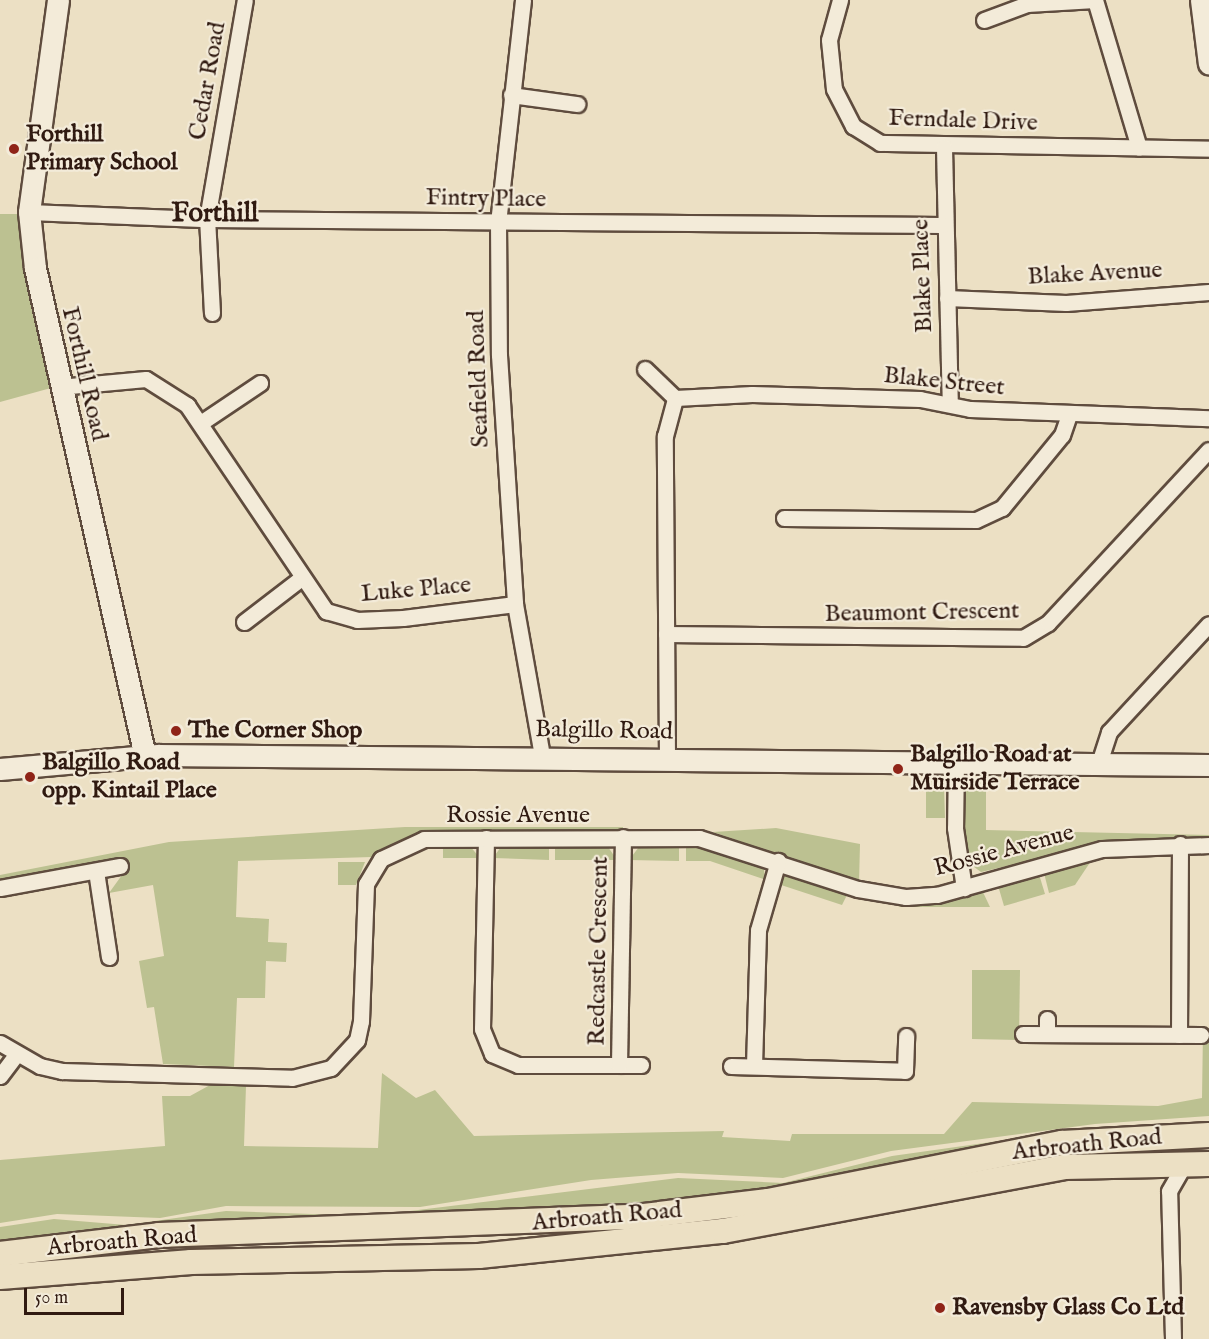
<!DOCTYPE html>
<style>
body{margin:0}
#map{position:relative;width:1209px;height:1339px;overflow:hidden;background:#ece0c4;font-family:"IM FELL English",serif}
div>[style]{position:absolute}
.green>*{inset:0;background:#bcc191}
.roads{filter:drop-shadow(2px 0 #5f4c3e) drop-shadow(-2px 0 #5f4c3e) drop-shadow(0 2px #5f4c3e) drop-shadow(0 -2px #5f4c3e)}
.street>*{height:15px;margin:-7.5px;padding:0 7.5px;transform-origin:7.5px;border-radius:7.5px;background:#f3ebd9}
.secondary>*{height:21px;margin:-10.5px;padding:0 10.5px;transform-origin:10.5px;border-radius:10.5px;background:#f3ebd9}
.primary>*{height:24px;margin:-12px;padding:0 12px;transform-origin:12px;border-radius:12px;background:#ece0c4}
.dots>*{width:16px;height:16px;translate:-50% -50%;box-sizing:border-box;border:3px solid #f3ebd9;border-radius:50%}
span{translate:-50% -50%;white-space:nowrap;text-align:center;line-height:1.15;-webkit-text-stroke:4.5px #f3ebd9;paint-order:stroke}
.street-label{font-size:24px;color:#301a11}
.poi-label{font-size:24px;color:#301a11;font-weight:700}
.left{translate:0 -50%;text-align:left}
.quarter-label{font-size:27px;color:#301a11;font-weight:700}
.scale{position:absolute;left:24px;top:1288px;width:100px;height:27px;box-sizing:border-box;border:3px solid #301a11;border-top:0;padding-left:8px;font-size:18px;line-height:21px;white-space:nowrap;color:#301a11;-webkit-text-stroke:4px #f3ebd9;paint-order:stroke}
</style>
<div id="map">
<div class="green">
<div style="clip-path:polygon(0 214px,25px 214px,51px 388px,0 402px)"></div>
<div style="clip-path:polygon(926px 775px,944px 787px,945px 818px,926px 818px)"></div>
<div style="clip-path:polygon(970px 779px,986px 780px,986px 830px,1209px 835px,1209px 840px,1121px 840px,981px 872px,970px 864px,963px 820px,965px 783px)"></div>
<div style="clip-path:polygon(405px 827px,623px 827px,623px 832px,420px 834px,372px 857px,238px 861px,236px 917px,269px 919px,268px 942px,287px 943px,286px 962px,266px 961px,265px 998px,237px 998px,234px 1067px,163px 1064px,154px 1007px,147px 1008px,139px 961px,164px 956px,153px 885px,109px 893px,122px 875px,120px 861px,0 881px,0 875px,169px 842px)"></div>
<div style="clip-path:polygon(776px 828px,860px 844px,859px 883px,713px 832px)"></div>
<div style="clip-path:polygon(549px 843px,549px 860px,493px 858px,503px 844px)"></div>
<div style="clip-path:polygon(642px 843px,679px 843px,679px 861px,629px 860px)"></div>
<div style="clip-path:polygon(686px 843px,762px 861px,766px 880px,710px 861px,686px 861px)"></div>
<div style="clip-path:polygon(555px 844px,606px 844px,617px 860px,555px 860px)"></div>
<div style="clip-path:polygon(443px 845px,469px 845px,480px 858px,443px 858px)"></div>
<div style="clip-path:polygon(1095px 855px,1075px 885px,1049px 893px,1043px 869px)"></div>
<div style="clip-path:polygon(338px 862px,365px 862px,356px 885px,338px 885px)"></div>
<div style="clip-path:polygon(1038px 871px,1045px 894px,1004px 906px,997px 882px)"></div>
<div style="clip-path:polygon(786px 873px,849px 891px,842px 905px,775px 883px)"></div>
<div style="clip-path:polygon(981px 888px,990px 907px,899px 907px,901px 903px)"></div>
<div style="clip-path:polygon(972px 970px,1020px 970px,1019px 1040px,972px 1039px)"></div>
<div style="clip-path:polygon(1203px 1030px,1209px 1030px,1209px 1116px,1095px 1124px,891px 1151px,783px 1178px,678px 1173px,591px 1180px,420px 1207px,226px 1206px,160px 1218px,57px 1214px,0 1223px,0 1160px,165px 1146px,162px 1096px,190px 1096px,210px 1085px,246px 1086px,244px 1146px,378px 1148px,382px 1073px,416px 1098px,435px 1090px,474px 1136px,724px 1131px,722px 1137px,790px 1141px,792px 1134px,944px 1134px,972px 1102px,1158px 1106px,1202px 1098px)"></div>
<div style="clip-path:polygon(1209px 1121px,1209px 1128px,634px 1211px,80px 1230px,0 1244px,0 1227px,54px 1219px,126px 1225px,226px 1211px,369px 1216px,678px 1178px,783px 1183px,892px 1156px,1062px 1132px)"></div>
</div>
<div class="roads">
<div class="street">
<div style="left:523px;top:0;width:223px;rotate:96.4deg"></div>
<div style="left:498px;top:222px;width:133px;rotate:89.6deg"></div>
<div style="left:499px;top:355px;width:250px;rotate:86.3deg"></div>
<div style="left:515px;top:604px;width:154px;rotate:79.9deg"></div>
<div style="left:840px;top:0;width:41px;rotate:105.4deg"></div>
<div style="left:829px;top:40px;width:49px;rotate:84.2deg"></div>
<div style="left:834px;top:89px;width:42px;rotate:62.8deg"></div>
<div style="left:853px;top:126px;width:32px;rotate:32deg"></div>
<div style="left:880px;top:143px;width:329px;rotate:1deg"></div>
<div style="left:1095px;top:0;width:154px;rotate:73.4deg"></div>
<div style="left:984px;top:20px;width:46px;rotate:-20.4deg"></div>
<div style="left:1027px;top:4px;width:68px;rotate:-3.4deg"></div>
<div style="left:511px;top:95px;width:67px;rotate:7.8deg"></div>
<div style="left:944px;top:147px;width:257px;rotate:88.7deg"></div>
<div style="left:29px;top:212px;width:178px;rotate:2.3deg"></div>
<div style="left:207px;top:219px;width:735px;rotate:0.47deg"></div>
<div style="left:947px;top:298px;width:119px;rotate:2.4deg"></div>
<div style="left:1066px;top:303px;width:143px;rotate:-4.4deg"></div>
<div style="left:212px;top:313px;width:94px;rotate:-93deg"></div>
<div style="left:207px;top:219px;width:222px;rotate:-80.2deg"></div>
<div style="left:645px;top:369px;width:42px;rotate:44deg"></div>
<div style="left:59px;top:387px;width:87px;rotate:-5.3deg"></div>
<div style="left:146px;top:379px;width:49px;rotate:32.4deg"></div>
<div style="left:187px;top:405px;width:249px;rotate:56deg"></div>
<div style="left:326px;top:611px;width:32px;rotate:16deg"></div>
<div style="left:357px;top:620px;width:46px;rotate:-2.5deg"></div>
<div style="left:403px;top:618px;width:113px;rotate:-7.1deg"></div>
<div style="left:202px;top:422px;width:70px;rotate:-33.9deg"></div>
<div style="left:784px;top:518px;width:192px;rotate:0.6deg"></div>
<div style="left:976px;top:520px;width:29px;rotate:-25deg"></div>
<div style="left:1002px;top:508px;width:94px;rotate:-50.6deg"></div>
<div style="left:1062px;top:435px;width:21px;rotate:-71deg"></div>
<div style="left:244px;top:622px;width:71px;rotate:-37.5deg"></div>
<div style="left:666px;top:634px;width:357px;rotate:0.6deg"></div>
<div style="left:1023px;top:638px;width:29px;rotate:-31deg"></div>
<div style="left:1048px;top:623px;width:236px;rotate:-47.1deg"></div>
<div style="left:667px;top:757px;width:321px;rotate:-90.4deg"></div>
<div style="left:665px;top:436px;width:39px;rotate:-75deg"></div>
<div style="left:675px;top:398px;width:77px;rotate:-3deg"></div>
<div style="left:752px;top:394px;width:168px;rotate:1.7deg"></div>
<div style="left:920px;top:399px;width:51px;rotate:11.3deg"></div>
<div style="left:970px;top:409px;width:239px;rotate:2.2deg"></div>
<div style="left:956px;top:760px;width:68px;rotate:90.8deg"></div>
<div style="left:955px;top:828px;width:61px;rotate:81.5deg"></div>
<div style="left:1099px;top:763px;width:33px;rotate:-72deg"></div>
<div style="left:1109px;top:732px;width:147px;rotate:-47.2deg"></div>
<div style="left:486px;top:838px;width:191px;rotate:91.2deg"></div>
<div style="left:482px;top:1029px;width:27px;rotate:68deg"></div>
<div style="left:492px;top:1054px;width:28px;rotate:23deg"></div>
<div style="left:518px;top:1065px;width:123px"></div>
<div style="left:96px;top:871px;width:87px;rotate:81.4deg"></div>
<div style="left:0;top:888px;width:122px;rotate:-10.4deg"></div>
<div style="left:1023px;top:1034px;width:178px;rotate:0.3deg"></div>
<div style="left:1047px;top:1034px;width:15px;rotate:-90deg"></div>
<div style="left:1179px;top:1035px;width:191px;rotate:-89.7deg"></div>
<div style="left:0;top:1043px;width:46px;rotate:29.9deg"></div>
<div style="left:40px;top:1066px;width:23px;rotate:13deg"></div>
<div style="left:62px;top:1071px;width:230px;rotate:1.7deg"></div>
<div style="left:292px;top:1078px;width:40px;rotate:-14.4deg"></div>
<div style="left:331px;top:1068px;width:38px;rotate:-47deg"></div>
<div style="left:357px;top:1040px;width:19px;rotate:-78deg"></div>
<div style="left:361px;top:1021px;width:137px;rotate:-87.9deg"></div>
<div style="left:366px;top:884px;width:29px;rotate:-59deg"></div>
<div style="left:381px;top:859px;width:47px;rotate:-24.9deg"></div>
<div style="left:424px;top:839px;width:275px;rotate:-0.2deg"></div>
<div style="left:699px;top:838px;width:167px;rotate:17.8deg"></div>
<div style="left:858px;top:889px;width:49px;rotate:9.5deg"></div>
<div style="left:906px;top:897px;width:31px;rotate:-4deg"></div>
<div style="left:937px;top:895px;width:171px;rotate:-15.6deg"></div>
<div style="left:1102px;top:849px;width:107px;rotate:-2.1deg"></div>
<div style="left:619px;top:1065px;width:228px;rotate:-89deg"></div>
<div style="left:731px;top:1066px;width:174px;rotate:1.6deg"></div>
<div style="left:905px;top:1071px;width:35px;rotate:-88deg"></div>
<div style="left:754px;top:1066px;width:136px;rotate:-88.3deg"></div>
<div style="left:758px;top:930px;width:72px;rotate:-73.8deg"></div>
<div style="left:0;top:1076px;width:26px;rotate:-53deg"></div>
<div style="left:1173px;top:1339px;width:148px;rotate:-91.5deg"></div>
<div style="left:1169px;top:1191px;width:32px;rotate:-60deg"></div>
</div>
<div class="secondary">
<div style="left:58px;top:0;width:214px;rotate:97.8deg"></div>
<div style="left:29px;top:212px;width:56px;rotate:83.9deg"></div>
<div style="left:35px;top:268px;width:499px;rotate:77.3deg"></div>
<div style="left:1201px;top:0;width:64px;rotate:82.9deg"></div>
<div style="left:0;top:769px;width:159px;rotate:-5.1deg"></div>
<div style="left:158px;top:755px;width:1051px;rotate:0.55deg"></div>
</div>
<div class="primary">
<div style="left:0;top:1254px;width:160px;rotate:-6.8deg"></div>
<div style="left:159px;top:1235px;width:476px;rotate:-2.2deg"></div>
<div style="left:635px;top:1217px;width:134px;rotate:-6.9deg"></div>
<div style="left:768px;top:1201px;width:300px;rotate:-11.2deg"></div>
<div style="left:1062px;top:1143px;width:147px;rotate:-3.1deg"></div>
<div style="left:0;top:1277px;width:192px;rotate:-4.5deg"></div>
<div style="left:191px;top:1262px;width:288px;rotate:-1.2deg"></div>
<div style="left:479px;top:1256px;width:245px;rotate:-5.9deg"></div>
<div style="left:723px;top:1231px;width:347px;rotate:-10.6deg"></div>
<div style="left:1064px;top:1167px;width:145px;rotate:-1.2deg"></div>
</div>
</div>
<div class="dots">
<div style="left:14px;top:149px;background:#8f2418"></div>
<div style="left:176px;top:731px;background:#8f2418"></div>
<div style="left:898px;top:769px;background:#8f2418"></div>
<div style="left:30px;top:777px;background:#8f2418"></div>
<div style="left:940px;top:1308px;background:#8f2418"></div>
</div>
<div class="street-label">
<span style="left:208px;top:81px;rotate:-80deg">Cedar Road</span>
<span style="left:963px;top:121px;rotate:2deg">Ferndale Drive</span>
<span style="left:486px;top:199px;rotate:1deg">Fintry Place</span>
<span style="left:1095px;top:274px;rotate:-3deg">Blake Avenue</span>
<span style="left:923px;top:276px;rotate:-92deg">Blake Place</span>
<span style="left:84px;top:374px;rotate:77deg">Forthill Road</span>
<span style="left:479px;top:379px;rotate:-92deg">Seafield Road</span>
<span style="left:944px;top:382px;rotate:6deg">Blake Street</span>
<span style="left:416px;top:590px;rotate:-5deg">Luke Place</span>
<span style="left:922px;top:613px;rotate:-1deg">Beaumont Crescent</span>
<span style="left:604px;top:731px;rotate:1deg">Balgillo Road</span>
<span style="left:518px;top:816px">Rossie Avenue</span>
<span style="left:1004px;top:851px;rotate:-15deg">Rossie Avenue</span>
<span style="left:599px;top:951px;rotate:-89deg">Redcastle Crescent</span>
<span style="left:1087px;top:1145px;rotate:-6deg">Arbroath Road</span>
<span style="left:607px;top:1217px;rotate:-5deg">Arbroath Road</span>
<span style="left:122px;top:1242px;rotate:-5deg">Arbroath Road</span>
</div>
<div class="poi-label">
<span class="left" style="left:26px;top:149px">Forthill<br>Primary School</span>
<span class="left" style="left:188px;top:731px">The Corner Shop</span>
<span class="left" style="left:910px;top:769px">Balgillo Road at<br>Muirside Terrace</span>
<span class="left" style="left:42px;top:777px">Balgillo Road<br>opp. Kintail Place</span>
<span class="left" style="left:952px;top:1308px">Ravensby Glass Co Ltd</span>
</div>
<div class="quarter-label">
<span style="left:215px;top:215px">Forthill</span>
</div>
<div class="scale">50 m</div>
</div>
